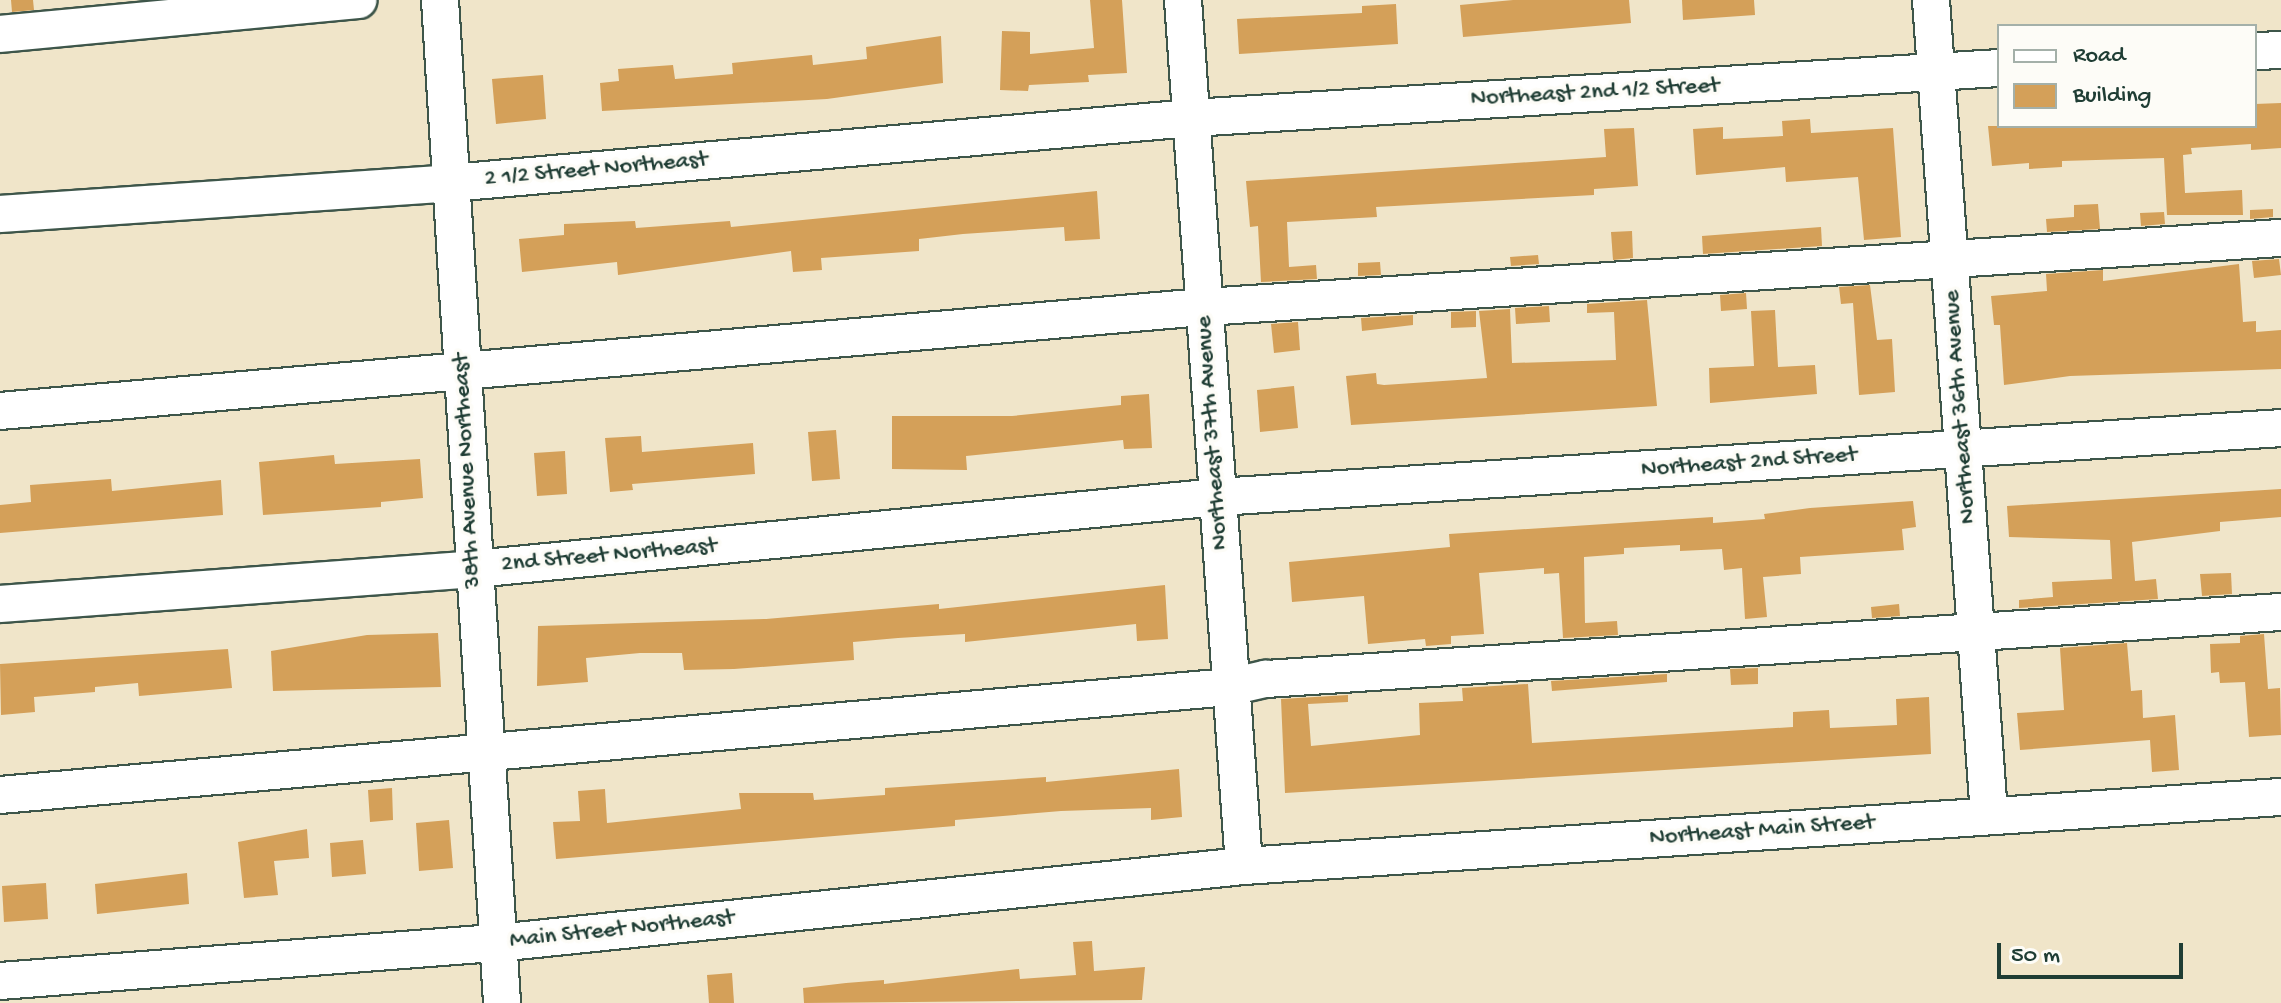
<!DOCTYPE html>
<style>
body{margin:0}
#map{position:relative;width:2281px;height:1003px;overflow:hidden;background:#f0e5c9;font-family:"Gochi Hand",sans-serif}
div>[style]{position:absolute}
.building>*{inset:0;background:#d4a059}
.roads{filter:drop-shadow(2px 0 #3e564a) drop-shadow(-2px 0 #3e564a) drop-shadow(0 2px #3e564a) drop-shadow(0 -2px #3e564a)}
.minor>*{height:36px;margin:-18px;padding:0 18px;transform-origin:18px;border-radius:18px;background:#fff}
span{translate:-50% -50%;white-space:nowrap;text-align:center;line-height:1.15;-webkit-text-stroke:7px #fdfcf7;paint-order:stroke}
.street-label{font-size:24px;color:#1f3d34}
.legend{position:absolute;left:1997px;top:24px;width:260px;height:104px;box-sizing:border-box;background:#fdfcf7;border:2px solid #a4b0a9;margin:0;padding:10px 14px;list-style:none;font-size:24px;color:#1f3d34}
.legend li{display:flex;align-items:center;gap:16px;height:40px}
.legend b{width:40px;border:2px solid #a4b0a9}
.scale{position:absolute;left:1997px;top:943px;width:186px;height:36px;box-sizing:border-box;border:4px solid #1f3d34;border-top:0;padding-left:10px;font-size:24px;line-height:28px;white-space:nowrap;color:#1f3d34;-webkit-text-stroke:6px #fdfcf7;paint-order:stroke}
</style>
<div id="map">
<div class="building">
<div style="clip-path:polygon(11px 0,33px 0,34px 10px,12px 12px)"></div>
<div style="clip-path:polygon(1090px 0,1122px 0,1127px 73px,1088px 75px,1089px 82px,1029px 85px,1028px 91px,1000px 90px,1002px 31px,1030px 32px,1030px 54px,1094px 48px)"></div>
<div style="clip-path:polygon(1513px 0,1629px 0,1631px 23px,1463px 37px,1460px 5px)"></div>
<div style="clip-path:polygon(1682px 0,1754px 0,1755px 15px,1683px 20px)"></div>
<div style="clip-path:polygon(1396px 4px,1398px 44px,1239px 54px,1237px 19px,1362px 13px,1362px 6px)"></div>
<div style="clip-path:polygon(941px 36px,943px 83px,827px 99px,602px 111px,600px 83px,619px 81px,618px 69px,673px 65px,675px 79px,733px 74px,732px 63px,812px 55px,813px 65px,867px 59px,866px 47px)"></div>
<div style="clip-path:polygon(543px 75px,546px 119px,496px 124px,492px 79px)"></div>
<div style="clip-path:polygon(2281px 103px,2281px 148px,2251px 150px,2251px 144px,2191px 148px,2192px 154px,2183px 155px,2185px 193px,2242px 190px,2243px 215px,2167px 215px,2164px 158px,2062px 161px,2062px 167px,2029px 169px,2029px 163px,1992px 166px,1988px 126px,2255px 126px,2255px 104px)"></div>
<div style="clip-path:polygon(1810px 119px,1811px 133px,1893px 128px,1901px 237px,1864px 240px,1858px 177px,1786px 182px,1785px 167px,1696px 175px,1693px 129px,1723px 127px,1723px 139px,1783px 136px,1782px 121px)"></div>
<div style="clip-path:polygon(1634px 128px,1638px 186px,1594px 189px,1594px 195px,1376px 207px,1377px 217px,1287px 222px,1289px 267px,1316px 265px,1317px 279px,1261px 282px,1258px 226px,1250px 227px,1246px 181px,1606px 157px,1604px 129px)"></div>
<div style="clip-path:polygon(1097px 191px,1100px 239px,1065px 241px,1064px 227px,963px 234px,919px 239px,919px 251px,821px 258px,822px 270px,793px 272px,791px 251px,618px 275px,617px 262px,522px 272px,519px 239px,564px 235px,564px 224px,635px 221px,636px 228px,730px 221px,731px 227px)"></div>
<div style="clip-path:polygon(2098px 204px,2100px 229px,2047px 232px,2046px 219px,2074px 217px,2074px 205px)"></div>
<div style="clip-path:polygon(2273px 209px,2273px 217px,2250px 219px,2250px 210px)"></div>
<div style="clip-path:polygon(2164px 212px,2165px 224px,2141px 226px,2140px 213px)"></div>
<div style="clip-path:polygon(1821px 227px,1822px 246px,1703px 254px,1702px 236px)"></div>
<div style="clip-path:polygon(1632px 231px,1633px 258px,1613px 260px,1611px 232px)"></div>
<div style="clip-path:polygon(1538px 255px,1539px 264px,1511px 266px,1510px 257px)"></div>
<div style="clip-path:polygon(2279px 259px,2281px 275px,2254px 278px,2252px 261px)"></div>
<div style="clip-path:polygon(1380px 262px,1381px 275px,1358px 276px,1358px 263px)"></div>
<div style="clip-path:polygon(2239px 264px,2243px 322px,2256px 321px,2256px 332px,2281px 330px,2281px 369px,2070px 376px,2004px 385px,2000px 325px,1994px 325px,1991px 296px,2047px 291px,2046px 274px,2103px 270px,2103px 281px)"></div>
<div style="clip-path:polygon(1870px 285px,1877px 340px,1892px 339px,1895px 392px,1859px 395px,1853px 303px,1841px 304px,1839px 287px)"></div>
<div style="clip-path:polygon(1746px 293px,1747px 309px,1721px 311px,1720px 295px)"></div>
<div style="clip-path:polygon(1647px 300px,1657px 406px,1351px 425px,1346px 376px,1376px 373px,1377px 384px,1384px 385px,1487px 378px,1479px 311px,1510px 309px,1512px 363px,1616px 360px,1614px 312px,1587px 313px,1587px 304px)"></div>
<div style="clip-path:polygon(1549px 306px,1550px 322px,1516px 324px,1515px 308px)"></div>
<div style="clip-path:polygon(1775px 310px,1778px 367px,1815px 365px,1817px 394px,1710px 403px,1709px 368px,1754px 366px,1751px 311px)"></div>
<div style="clip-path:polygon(1476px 311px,1476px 327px,1451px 328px,1451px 312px)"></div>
<div style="clip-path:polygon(1413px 315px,1413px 325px,1362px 331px,1361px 318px)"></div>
<div style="clip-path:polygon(1298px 322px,1300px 350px,1274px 353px,1271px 324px)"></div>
<div style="clip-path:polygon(1294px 386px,1298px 428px,1260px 432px,1257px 390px)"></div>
<div style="clip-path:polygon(1149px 394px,1152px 448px,1124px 449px,1123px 440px,966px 456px,967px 470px,892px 469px,892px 416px,1012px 416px,1121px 405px,1121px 396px)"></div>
<div style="clip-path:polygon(836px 430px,840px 479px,812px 481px,808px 432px)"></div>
<div style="clip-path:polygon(641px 436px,642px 452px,753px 443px,755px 474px,632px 484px,633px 490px,610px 492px,605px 438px)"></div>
<div style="clip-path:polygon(565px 451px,567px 494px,537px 496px,534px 453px)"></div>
<div style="clip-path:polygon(334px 455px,335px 464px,420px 459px,423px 498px,381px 502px,381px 507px,263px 515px,259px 462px)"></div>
<div style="clip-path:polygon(111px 479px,112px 491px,221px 480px,223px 515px,0 533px,0 505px,31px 502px,30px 485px)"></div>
<div style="clip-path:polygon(2281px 489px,2281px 517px,2220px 522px,2220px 531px,2132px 542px,2135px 581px,2156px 579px,2158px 599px,2019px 608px,2019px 600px,2053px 597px,2052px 582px,2112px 579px,2110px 540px,2009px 537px,2007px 506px)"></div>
<div style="clip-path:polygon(1913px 501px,1916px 527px,1902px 529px,1904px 550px,1800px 557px,1801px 574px,1763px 577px,1767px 617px,1745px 619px,1742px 568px,1724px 570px,1722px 549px,1680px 551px,1680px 545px,1624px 548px,1624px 554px,1584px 557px,1585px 623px,1617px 621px,1618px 635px,1563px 638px,1559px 573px,1544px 574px,1544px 568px,1479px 573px,1484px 634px,1451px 636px,1451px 644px,1426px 646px,1425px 639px,1368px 644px,1364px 596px,1292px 602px,1289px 562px,1450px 547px,1449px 534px,1713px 517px,1713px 523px,1765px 519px,1764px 514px,1810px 508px)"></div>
<div style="clip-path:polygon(2231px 573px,2232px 594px,2202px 596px,2200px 574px)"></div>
<div style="clip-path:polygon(1165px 585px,1168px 639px,1137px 641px,1136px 624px,965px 642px,965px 634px,898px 638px,853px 642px,854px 660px,734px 669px,684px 670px,682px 653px,640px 653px,586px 658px,588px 682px,537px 686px,538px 626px,766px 619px,939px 604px,939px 609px)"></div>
<div style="clip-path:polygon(1899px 604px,1900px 616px,1872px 618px,1871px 607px)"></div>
<div style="clip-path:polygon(438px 633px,441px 687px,273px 691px,271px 651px,367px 635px)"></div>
<div style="clip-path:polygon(2264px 634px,2268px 689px,2280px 688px,2281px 735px,2249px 737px,2245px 682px,2220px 683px,2219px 672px,2211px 673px,2210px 644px,2240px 643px,2240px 636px)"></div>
<div style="clip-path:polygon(2127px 643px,2131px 691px,2142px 690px,2143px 718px,2175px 715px,2179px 770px,2152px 772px,2150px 740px,2020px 750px,2017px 713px,2064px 710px,2060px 648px)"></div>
<div style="clip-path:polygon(228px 649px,232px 688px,139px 696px,138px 683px,95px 687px,95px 692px,34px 697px,35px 712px,1px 715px,0 664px)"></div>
<div style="clip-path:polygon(1758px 668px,1758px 684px,1731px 685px,1730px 669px)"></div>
<div style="clip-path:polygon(1667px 674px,1667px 682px,1552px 691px,1551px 681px)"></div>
<div style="clip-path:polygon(1528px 684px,1532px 743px,1793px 727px,1793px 712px,1829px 710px,1830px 728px,1897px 725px,1896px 699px,1929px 697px,1931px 754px,1285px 793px,1281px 699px,1348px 695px,1348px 702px,1308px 704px,1311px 746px,1420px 735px,1419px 703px,1463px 701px,1462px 688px)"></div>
<div style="clip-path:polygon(1179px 769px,1182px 817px,1151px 820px,1151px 808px,1061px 811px,955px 820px,955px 826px,556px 859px,553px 822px,580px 821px,578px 791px,605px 789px,607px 823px,741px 809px,739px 793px,813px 793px,814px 800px,885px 795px,885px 788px,1046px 777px,1046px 782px)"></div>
<div style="clip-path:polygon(392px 788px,393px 820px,370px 822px,368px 790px)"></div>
<div style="clip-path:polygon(449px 820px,453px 868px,419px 871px,416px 823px)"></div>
<div style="clip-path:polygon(307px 829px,309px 858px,274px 861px,278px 895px,244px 898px,238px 842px)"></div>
<div style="clip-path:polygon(363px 840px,366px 874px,332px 877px,330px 843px)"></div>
<div style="clip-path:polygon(187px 873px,189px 904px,97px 914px,95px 884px)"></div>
<div style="clip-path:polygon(46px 883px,48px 919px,4px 922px,2px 886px)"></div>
<div style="clip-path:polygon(1092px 941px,1094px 971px,1145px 967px,1142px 1000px,804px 1003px,803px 988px,846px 983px,884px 980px,884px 984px,1019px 969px,1020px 979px,1076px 975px,1073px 942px)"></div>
<div style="clip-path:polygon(732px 973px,734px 1003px,709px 1003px,707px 975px)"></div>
</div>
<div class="roads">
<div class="minor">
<div style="left:440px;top:0;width:1005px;rotate:86.46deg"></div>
<div style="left:1183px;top:0;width:868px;rotate:85.97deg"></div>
<div style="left:1931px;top:0;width:817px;rotate:85.93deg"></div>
<div style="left:0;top:34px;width:360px;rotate:-5.4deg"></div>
<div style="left:2255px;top:51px;width:26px;rotate:-2deg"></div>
<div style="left:0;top:214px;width:452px;rotate:-3.9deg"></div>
<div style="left:451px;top:183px;width:743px;rotate:-5.02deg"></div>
<div style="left:1191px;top:118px;width:810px;rotate:-3.54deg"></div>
<div style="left:0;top:411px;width:1208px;rotate:-4.94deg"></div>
<div style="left:1204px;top:307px;width:1079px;rotate:-3.67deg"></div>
<div style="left:0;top:604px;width:475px;rotate:-4.2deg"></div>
<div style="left:474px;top:569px;width:747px;rotate:-5.53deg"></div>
<div style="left:1218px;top:497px;width:1065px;rotate:-3.71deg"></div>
<div style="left:0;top:795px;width:1235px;rotate:-5.02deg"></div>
<div style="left:1230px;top:687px;width:37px;rotate:-13deg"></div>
<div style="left:1266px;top:679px;width:1017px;rotate:-3.78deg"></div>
<div style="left:0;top:981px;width:498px;rotate:-4.4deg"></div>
<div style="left:497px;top:943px;width:751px;rotate:-5.89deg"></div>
<div style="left:1244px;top:866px;width:1039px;rotate:-3.81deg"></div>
</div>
</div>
<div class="street-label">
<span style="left:1595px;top:93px;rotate:-3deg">Northeast 2nd 1/2 Street</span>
<span style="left:596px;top:170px;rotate:-5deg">2 1/2 Street Northeast</span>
<span style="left:1961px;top:407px;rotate:-94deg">Northeast 36th Avenue</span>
<span style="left:1213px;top:433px;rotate:-94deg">Northeast 37th Avenue</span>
<span style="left:1749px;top:463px;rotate:-4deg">Northeast 2nd Street</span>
<span style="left:468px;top:471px;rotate:-93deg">38th Avenue Northeast</span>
<span style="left:609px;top:556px;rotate:-5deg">2nd Street Northeast</span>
<span style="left:1762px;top:831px;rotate:-4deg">Northeast Main Street</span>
<span style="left:622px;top:930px;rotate:-6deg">Main Street Northeast</span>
</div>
<ul class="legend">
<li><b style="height:10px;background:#fff"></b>Road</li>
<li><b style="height:22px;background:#d4a059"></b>Building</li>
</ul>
<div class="scale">50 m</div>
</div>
